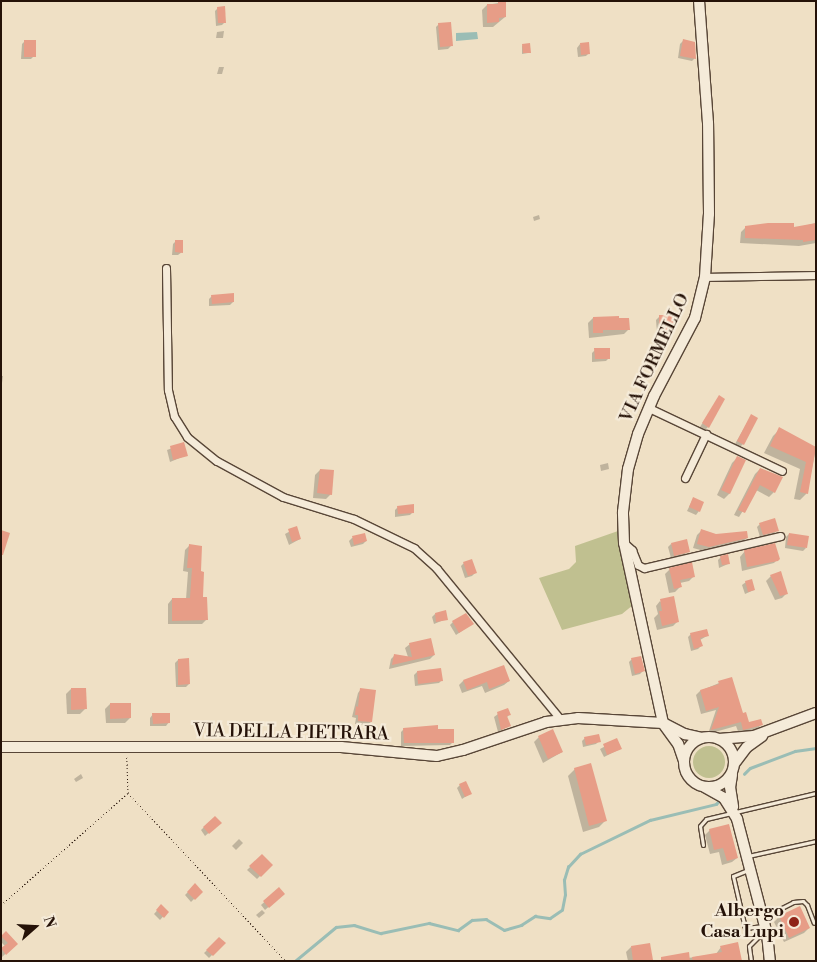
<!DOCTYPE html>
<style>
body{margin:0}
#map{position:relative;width:817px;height:962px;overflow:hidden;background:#efe0c5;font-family:"Libre Bodoni",serif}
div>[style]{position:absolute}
.green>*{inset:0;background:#c0c090}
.round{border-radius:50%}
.water>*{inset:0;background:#9abdb5}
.shadow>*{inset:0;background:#0003}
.stream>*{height:2.5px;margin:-1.25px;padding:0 1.25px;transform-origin:1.25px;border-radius:1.25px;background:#9abdb5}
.building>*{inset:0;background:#e79d87}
.path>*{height:1px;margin-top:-0.5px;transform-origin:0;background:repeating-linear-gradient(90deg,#251208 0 1px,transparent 0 3.5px)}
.roads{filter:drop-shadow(1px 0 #584637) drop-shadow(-1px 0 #584637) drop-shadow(0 1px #584637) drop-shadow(0 -1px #584637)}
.lane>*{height:3px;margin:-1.5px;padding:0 1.5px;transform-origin:1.5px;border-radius:1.5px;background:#f5ebd9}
.street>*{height:7px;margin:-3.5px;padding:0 3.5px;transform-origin:3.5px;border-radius:3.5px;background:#f5ebd9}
.secondary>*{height:10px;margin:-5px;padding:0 5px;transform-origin:5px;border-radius:5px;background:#f5ebd9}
.secondary>.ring{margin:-5px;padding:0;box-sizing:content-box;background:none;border:10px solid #f5ebd9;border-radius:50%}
.dots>*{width:14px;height:14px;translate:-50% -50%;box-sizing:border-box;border:2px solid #f5ebd9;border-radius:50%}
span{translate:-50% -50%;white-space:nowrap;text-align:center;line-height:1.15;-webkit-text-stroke:4.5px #f5ebd9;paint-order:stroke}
.street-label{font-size:18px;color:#251208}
.poi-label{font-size:18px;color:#251208;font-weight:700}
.right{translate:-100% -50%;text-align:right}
.frame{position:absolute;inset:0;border:2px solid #251208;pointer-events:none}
.north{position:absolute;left:10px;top:902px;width:50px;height:50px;-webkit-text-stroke:4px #f5ebd9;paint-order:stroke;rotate:71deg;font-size:14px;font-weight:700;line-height:20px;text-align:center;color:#251208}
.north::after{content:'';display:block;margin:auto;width:18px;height:22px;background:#251208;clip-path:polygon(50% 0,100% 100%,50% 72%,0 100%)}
</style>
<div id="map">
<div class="green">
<div style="clip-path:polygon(618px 531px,633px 605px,622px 614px,562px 630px,539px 578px,569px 569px,576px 562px,575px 546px)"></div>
<div class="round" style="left:693px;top:746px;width:32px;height:32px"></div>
</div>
<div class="water">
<div style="clip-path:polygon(477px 32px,478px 39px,456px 41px,456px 33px)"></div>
</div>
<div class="shadow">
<div style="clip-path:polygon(498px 3px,505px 17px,493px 27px,483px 27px,482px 10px,487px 5px)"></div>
<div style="clip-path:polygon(218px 8px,225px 22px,222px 25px,216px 26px,215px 11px)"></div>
<div style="clip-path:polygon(439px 24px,451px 46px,448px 49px,438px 50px,436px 27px)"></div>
<div style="clip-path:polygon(224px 31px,223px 38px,216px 38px,217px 32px)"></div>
<div style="clip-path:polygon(25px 41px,34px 56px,31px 59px,21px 59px,22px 44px)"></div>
<div style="clip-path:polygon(683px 41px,695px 58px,692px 61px,678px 58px,680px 44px)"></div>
<div style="clip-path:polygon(580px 44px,589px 53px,586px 56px,578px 57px,577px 48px)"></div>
<div style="clip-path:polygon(522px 45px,529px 52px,528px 53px,522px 54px)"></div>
<div style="clip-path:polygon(219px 67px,224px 67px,222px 74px,217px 74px)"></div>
<div style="clip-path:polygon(539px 215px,540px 219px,534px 221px,533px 217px)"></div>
<div style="clip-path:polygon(816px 223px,816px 243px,799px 246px,740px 243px,741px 232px,746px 227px,792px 229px)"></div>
<div style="clip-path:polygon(176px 241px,182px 252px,178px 255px,172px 255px,173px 244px)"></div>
<div style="clip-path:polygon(212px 296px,233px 302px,230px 305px,209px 306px,209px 299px)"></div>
<div style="clip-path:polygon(659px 317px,672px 330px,669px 333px,657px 333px,656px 320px)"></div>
<div style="clip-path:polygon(593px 318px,629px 329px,624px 334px,589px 338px,588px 323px)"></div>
<div style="clip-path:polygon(595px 350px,609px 358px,606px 361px,592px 362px,592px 353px)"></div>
<div style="clip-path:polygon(1px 376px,3px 376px,2px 383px,1px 383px)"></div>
<div style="clip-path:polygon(719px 397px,708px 427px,705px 430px,700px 427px)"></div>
<div style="clip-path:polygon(751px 416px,743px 444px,740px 447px,735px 444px)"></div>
<div style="clip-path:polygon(780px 429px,816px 448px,807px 493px,800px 500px,794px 499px,800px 469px,764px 453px,773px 436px)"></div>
<div style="clip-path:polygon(183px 444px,187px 455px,170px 462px,167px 450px)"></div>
<div style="clip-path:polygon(737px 458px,744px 461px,729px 494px,724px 499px,717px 495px,732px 463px)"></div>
<div style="clip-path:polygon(608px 463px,609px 469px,601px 471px,600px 465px)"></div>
<div style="clip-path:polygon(760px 469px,774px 492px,769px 497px,756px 490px,739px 517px,734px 515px,755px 474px)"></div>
<div style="clip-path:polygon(320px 470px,331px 494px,326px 499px,313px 498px,315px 475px)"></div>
<div style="clip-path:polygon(693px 499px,699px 511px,696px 515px,687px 511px)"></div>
<div style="clip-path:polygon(398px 507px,413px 512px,410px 515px,395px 517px,395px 510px)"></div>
<div style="clip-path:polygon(760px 524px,777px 530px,774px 534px,760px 537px,757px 527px)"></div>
<div style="clip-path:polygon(296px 528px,300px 539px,289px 545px,285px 534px)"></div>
<div style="clip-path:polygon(702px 530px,716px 535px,747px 538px,742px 542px,704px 551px,693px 548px,697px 535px)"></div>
<div style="clip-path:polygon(789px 534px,806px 548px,803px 551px,785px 548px,786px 537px)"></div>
<div style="clip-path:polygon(364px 535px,366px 541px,363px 544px,351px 547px,349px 541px,352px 538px)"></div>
<div style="clip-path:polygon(671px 544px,688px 551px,685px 554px,671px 558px,668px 547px)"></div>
<div style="clip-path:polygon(189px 546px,199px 573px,201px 599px,207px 619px,202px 624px,168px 624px,168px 604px,172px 599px,186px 599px,188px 572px,183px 571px,185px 550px)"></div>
<div style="clip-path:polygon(745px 551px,779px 558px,774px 563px,742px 571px,740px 557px)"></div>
<div style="clip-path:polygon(721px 557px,728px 564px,719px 568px,718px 560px)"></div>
<div style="clip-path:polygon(464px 563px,475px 573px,472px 576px,465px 578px,461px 566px)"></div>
<div style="clip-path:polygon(670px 569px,694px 576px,689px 581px,680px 583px,680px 587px,675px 592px,669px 593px,665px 574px)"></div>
<div style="clip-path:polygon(771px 576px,787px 593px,782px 598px,775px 600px,766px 581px)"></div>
<div style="clip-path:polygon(746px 582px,754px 590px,745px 594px,742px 585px)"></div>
<div style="clip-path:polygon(660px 601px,678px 621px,673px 626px,657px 630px,654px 618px,658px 614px,656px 606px)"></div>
<div style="clip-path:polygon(435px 614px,446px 619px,434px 624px,432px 617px)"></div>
<div style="clip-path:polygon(453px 622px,472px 624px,456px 635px,450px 625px)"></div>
<div style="clip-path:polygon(691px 634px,707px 636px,700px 640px,701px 646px,698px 649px,691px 651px,688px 637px)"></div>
<div style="clip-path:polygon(410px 644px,434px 655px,430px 659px,389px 669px,391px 659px,395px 655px,408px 657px,405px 648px)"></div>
<div style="clip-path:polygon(632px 659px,643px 671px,640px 674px,632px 676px,629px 662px)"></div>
<div style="clip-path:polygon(178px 660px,189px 684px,186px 687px,176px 687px,175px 663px)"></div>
<div style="clip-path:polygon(417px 672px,442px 680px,439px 683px,415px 686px,414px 675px)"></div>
<div style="clip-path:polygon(731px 678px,742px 714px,748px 724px,761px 725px,757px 729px,739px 734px,736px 726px,708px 734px,716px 710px,701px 714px,696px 695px,700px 691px)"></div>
<div style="clip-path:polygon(463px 681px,509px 681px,504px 685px,485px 693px,482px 686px,462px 693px,459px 685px)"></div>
<div style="clip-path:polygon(71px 689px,85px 709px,80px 714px,67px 714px,66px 694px)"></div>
<div style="clip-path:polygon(361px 689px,371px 722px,367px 725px,355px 724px,356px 718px,352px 717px,358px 693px)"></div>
<div style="clip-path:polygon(110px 704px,130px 718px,125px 723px,106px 723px,105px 709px)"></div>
<div style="clip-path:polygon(153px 714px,169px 722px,166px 726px,150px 726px,150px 718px)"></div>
<div style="clip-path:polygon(498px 714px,509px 715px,506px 718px,509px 726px,498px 732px,494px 717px)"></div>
<div style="clip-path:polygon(404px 729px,437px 730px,453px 742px,450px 745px,401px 746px,401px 732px)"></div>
<div style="clip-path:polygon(539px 737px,562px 752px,543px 763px,534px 742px)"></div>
<div style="clip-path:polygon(585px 738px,599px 741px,596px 744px,583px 747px,582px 741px)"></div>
<div style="clip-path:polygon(617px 740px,620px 749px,604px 757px,600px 749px)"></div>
<div style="clip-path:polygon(575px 769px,605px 821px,599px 827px,583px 832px,568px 776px)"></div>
<div style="clip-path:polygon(81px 774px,83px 778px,76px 782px,74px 779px)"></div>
<div style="clip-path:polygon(460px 785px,471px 793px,462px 799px,457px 788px)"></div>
<div style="clip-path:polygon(215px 817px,220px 823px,205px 836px,201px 830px)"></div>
<div style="clip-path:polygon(710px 830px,737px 858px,732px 862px,722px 865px,719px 852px,710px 854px,705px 835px)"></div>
<div style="clip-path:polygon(239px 839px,243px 843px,236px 850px,232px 846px)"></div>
<div style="clip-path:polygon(262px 856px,271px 865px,257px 879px,247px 870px)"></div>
<div style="clip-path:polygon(195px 885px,201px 892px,191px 902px,185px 895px)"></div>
<div style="clip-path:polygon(279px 889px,283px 894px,265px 910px,261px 905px)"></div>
<div style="clip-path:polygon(161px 906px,167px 912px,160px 920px,154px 914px)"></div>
<div style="clip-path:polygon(800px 908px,809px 928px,804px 933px,784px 942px,774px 922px,779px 917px)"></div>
<div style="clip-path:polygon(262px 910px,265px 913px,259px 918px,256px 915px)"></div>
<div style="clip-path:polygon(6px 933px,16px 944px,2px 957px,1px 950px,5px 946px,1px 942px,1px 937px)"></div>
<div style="clip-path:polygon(219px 939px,224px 943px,209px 958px,204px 953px)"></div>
<div style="clip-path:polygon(631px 947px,652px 960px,628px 961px,626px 952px)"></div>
<div style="clip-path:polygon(721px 947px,741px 961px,667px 961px,716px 954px)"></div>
</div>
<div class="stream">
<div style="left:744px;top:774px;width:8px;rotate:-45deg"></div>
<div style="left:750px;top:768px;width:48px;rotate:-20.7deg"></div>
<div style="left:795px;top:751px;width:21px;rotate:-8deg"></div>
<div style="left:295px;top:961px;width:53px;rotate:-39.7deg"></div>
<div style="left:336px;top:927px;width:18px;rotate:-6deg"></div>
<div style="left:354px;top:925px;width:28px;rotate:17deg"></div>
<div style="left:381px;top:933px;width:49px;rotate:-11.8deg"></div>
<div style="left:429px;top:923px;width:30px;rotate:14deg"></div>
<div style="left:458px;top:930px;width:17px;rotate:-36deg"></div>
<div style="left:472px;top:920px;width:14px;rotate:-4deg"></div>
<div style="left:486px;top:919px;width:21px;rotate:31deg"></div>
<div style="left:504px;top:930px;width:18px;rotate:-16deg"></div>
<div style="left:521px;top:925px;width:17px;rotate:-33deg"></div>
<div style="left:535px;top:916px;width:15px;rotate:8deg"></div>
<div style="left:550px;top:918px;width:14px;rotate:-34deg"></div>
<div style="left:562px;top:910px;width:15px;rotate:-79deg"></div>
<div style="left:565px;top:895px;width:15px;rotate:-94deg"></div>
<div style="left:564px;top:880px;width:14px;rotate:-73deg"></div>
<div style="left:568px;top:867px;width:18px;rotate:-47deg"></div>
<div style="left:580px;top:854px;width:78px;rotate:-25.9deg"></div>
<div style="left:650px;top:820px;width:68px;rotate:-13.6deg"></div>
<div style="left:716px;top:804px;width:7px;rotate:-45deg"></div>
</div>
<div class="building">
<div style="clip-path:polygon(498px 2px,506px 2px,506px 17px,499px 18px,499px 22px,487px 23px,487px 4px,498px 4px)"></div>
<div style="clip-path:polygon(225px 6px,226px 23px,218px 23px,217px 7px)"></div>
<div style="clip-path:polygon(451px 22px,453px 46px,440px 47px,438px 23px)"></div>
<div style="clip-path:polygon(683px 39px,695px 42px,696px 59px,680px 56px)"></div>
<div style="clip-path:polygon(24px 40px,36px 40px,36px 57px,24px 57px)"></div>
<div style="clip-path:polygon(589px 42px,590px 54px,581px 55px,580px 43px)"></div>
<div style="clip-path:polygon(530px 43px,531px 53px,523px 53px,522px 44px)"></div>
<div style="clip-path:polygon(768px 223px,794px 223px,794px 227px,816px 223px,816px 240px,803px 242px,803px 240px,745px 238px,745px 226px)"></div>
<div style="clip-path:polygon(175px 240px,183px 240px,183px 253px,175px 252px)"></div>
<div style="clip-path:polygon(234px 293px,234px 302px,212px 304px,211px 295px)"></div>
<div style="clip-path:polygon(659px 315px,673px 315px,674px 330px,659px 331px)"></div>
<div style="clip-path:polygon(619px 316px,619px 318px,629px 318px,630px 330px,603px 330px,603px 333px,593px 333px,593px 317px)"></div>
<div style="clip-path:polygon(594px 348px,610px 348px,610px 359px,595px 359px)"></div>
<div style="clip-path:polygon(719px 395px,725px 399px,709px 428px,702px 423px)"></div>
<div style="clip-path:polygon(751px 414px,758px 418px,744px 445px,737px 441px)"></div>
<div style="clip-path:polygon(779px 427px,816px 447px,808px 494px,800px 492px,806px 462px,770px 446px)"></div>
<div style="clip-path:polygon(184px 442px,188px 456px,173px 460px,170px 446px)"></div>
<div style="clip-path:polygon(737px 456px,746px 460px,730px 494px,721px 490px)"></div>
<div style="clip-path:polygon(760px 468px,783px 477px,775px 493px,760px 485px,745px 513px,738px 510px)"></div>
<div style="clip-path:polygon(320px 469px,334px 470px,332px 495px,317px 493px)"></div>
<div style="clip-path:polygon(693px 497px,704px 502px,700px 512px,689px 507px)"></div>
<div style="clip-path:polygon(414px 504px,414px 513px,398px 514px,397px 506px)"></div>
<div style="clip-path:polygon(775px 518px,779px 531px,763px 535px,759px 523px)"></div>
<div style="clip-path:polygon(297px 526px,301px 539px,292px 542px,288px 529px)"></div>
<div style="clip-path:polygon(701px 529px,716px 534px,747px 531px,748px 538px,709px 547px,697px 544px)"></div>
<div style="clip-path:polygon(1px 530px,10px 533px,3px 555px,1px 555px)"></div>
<div style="clip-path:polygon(365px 533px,367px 541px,354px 545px,352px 536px)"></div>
<div style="clip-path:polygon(789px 533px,809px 536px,807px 548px,787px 545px)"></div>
<div style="clip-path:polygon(687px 539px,690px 552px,674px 556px,671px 543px)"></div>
<div style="clip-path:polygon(775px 543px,780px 559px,778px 561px,747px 567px,744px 550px)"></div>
<div style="clip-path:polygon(189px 544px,202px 546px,201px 571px,204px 572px,203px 597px,207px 597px,208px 620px,172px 621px,172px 598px,190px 598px,192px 568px,187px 568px)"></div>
<div style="clip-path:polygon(728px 554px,730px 564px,722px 565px,720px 556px)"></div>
<div style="clip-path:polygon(472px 559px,477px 573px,468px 576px,463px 562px)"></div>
<div style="clip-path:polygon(692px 562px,695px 577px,680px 580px,682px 587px,674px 589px,669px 568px)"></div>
<div style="clip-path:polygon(781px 571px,788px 594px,780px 596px,770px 575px)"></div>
<div style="clip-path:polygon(752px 579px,755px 590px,748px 592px,745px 581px)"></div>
<div style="clip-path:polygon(674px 596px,679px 622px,662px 626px,659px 611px,662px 611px,660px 599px)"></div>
<div style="clip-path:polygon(446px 610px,448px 620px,436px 622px,435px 613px)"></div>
<div style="clip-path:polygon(466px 613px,474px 624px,459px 633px,452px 621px)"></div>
<div style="clip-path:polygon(707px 629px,709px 636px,700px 638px,703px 646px,694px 649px,690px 633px)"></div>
<div style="clip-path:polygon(431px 638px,435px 655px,392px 665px,394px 654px,412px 657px,409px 643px)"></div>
<div style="clip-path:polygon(641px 656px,645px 671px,635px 674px,631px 658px)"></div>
<div style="clip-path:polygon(189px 658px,190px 684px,178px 685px,178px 659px)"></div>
<div style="clip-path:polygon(504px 665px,510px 681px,489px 689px,487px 682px,467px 690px,463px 680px)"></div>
<div style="clip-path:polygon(441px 668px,443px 681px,418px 684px,417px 671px)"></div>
<div style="clip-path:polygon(732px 677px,743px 713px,746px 712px,749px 722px,761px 719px,763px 725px,743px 730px,741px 722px,711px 730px,719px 707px,706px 711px,700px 690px,719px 684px,718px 681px)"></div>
<div style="clip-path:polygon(71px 688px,86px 688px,87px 709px,71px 710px)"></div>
<div style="clip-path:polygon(360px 688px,376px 690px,372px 722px,358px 721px,358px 715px,355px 715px,356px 706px,358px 707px)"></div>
<div style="clip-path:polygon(110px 703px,131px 703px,131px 718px,110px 719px)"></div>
<div style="clip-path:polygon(508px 708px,511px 715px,507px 716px,511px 726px,501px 730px,497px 712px)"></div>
<div style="clip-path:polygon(152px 713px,170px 713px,170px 723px,153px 724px)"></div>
<div style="clip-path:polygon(438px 725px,438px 729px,454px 729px,454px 743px,404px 743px,403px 728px)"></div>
<div style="clip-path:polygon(553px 729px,563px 752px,548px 759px,538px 736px)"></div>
<div style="clip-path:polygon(599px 734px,601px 742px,586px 745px,584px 737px)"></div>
<div style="clip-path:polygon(617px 738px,622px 749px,607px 755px,603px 744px)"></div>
<div style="clip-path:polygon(591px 763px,607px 821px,589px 826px,574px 768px)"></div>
<div style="clip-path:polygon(466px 781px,472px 794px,465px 797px,459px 784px)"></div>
<div style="clip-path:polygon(215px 816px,222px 823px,209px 834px,203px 827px)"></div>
<div style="clip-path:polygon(729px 824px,738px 858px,727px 861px,723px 848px,714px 850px,709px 829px)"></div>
<div style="clip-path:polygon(262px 854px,273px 865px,261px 877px,249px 866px)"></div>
<div style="clip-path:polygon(195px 883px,203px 892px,195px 900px,187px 892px)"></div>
<div style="clip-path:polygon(279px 887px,285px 894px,269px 908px,263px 901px)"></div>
<div style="clip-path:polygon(161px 904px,169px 912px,164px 918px,156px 910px)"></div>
<div style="clip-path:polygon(800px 906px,810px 928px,789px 938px,779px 916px)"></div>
<div style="clip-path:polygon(6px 931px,18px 944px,6px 955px,1px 948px,8px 943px,1px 936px)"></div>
<div style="clip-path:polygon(219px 937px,226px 943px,213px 956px,206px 950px)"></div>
<div style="clip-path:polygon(738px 942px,742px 961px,693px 961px,692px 957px,722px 952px,720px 946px)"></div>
<div style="clip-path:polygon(650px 943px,653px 960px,633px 961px,631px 946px)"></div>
<div style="clip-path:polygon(689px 952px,690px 961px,661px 961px,661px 957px)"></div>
</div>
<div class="path">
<div style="left:128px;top:793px;width:231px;rotate:46.8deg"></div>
<div style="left:1px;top:905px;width:169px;rotate:-41.4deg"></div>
<div style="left:128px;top:793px;width:36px;rotate:-92deg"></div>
</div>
<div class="roads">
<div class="lane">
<div style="left:703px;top:845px;width:19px;rotate:-99deg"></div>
<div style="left:700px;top:826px;width:9px;rotate:-49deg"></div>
<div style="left:706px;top:819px;width:113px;rotate:-13.3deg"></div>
<div style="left:748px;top:856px;width:70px;rotate:-12.4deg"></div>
<div style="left:748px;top:870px;width:16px;rotate:158deg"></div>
<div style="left:733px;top:876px;width:53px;rotate:77deg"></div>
<div style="left:745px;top:928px;width:19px;rotate:-6deg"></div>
<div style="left:764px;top:917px;width:33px;rotate:-27deg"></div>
<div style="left:793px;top:902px;width:10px;rotate:-6deg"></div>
<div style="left:803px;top:901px;width:6px;rotate:45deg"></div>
<div style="left:807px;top:905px;width:19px;rotate:69deg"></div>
<div style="left:751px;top:961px;width:15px;rotate:-98deg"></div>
<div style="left:749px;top:946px;width:13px;rotate:-45deg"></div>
<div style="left:758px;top:937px;width:6px;rotate:-18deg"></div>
</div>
<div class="street">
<div style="left:166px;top:268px;width:122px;rotate:89.1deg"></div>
<div style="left:168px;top:390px;width:27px;rotate:77deg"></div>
<div style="left:174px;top:416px;width:25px;rotate:58deg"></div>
<div style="left:187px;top:437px;width:38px;rotate:39deg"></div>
<div style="left:217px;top:461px;width:75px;rotate:28.6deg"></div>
<div style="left:283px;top:497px;width:74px;rotate:17.2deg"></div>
<div style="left:354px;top:519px;width:67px;rotate:25.8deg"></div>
<div style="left:414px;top:548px;width:31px;rotate:42deg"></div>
<div style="left:437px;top:569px;width:194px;rotate:50.6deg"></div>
<div style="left:705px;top:277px;width:110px;rotate:-1deg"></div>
<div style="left:649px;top:408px;width:147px;rotate:25.3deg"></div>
<div style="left:685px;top:478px;width:49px;rotate:-64.5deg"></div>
<div style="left:624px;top:543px;width:11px;rotate:41deg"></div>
<div style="left:632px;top:550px;width:16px;rotate:68deg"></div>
<div style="left:638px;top:565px;width:7px;rotate:27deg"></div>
<div style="left:644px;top:568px;width:140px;rotate:-13.2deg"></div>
</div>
<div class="secondary">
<div class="ring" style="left:684px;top:737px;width:40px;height:40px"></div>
<div style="left:719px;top:739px;width:35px;rotate:-5deg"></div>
<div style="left:754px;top:736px;width:66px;rotate:-20.4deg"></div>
<div style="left:1px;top:747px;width:340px"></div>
<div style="left:341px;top:747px;width:96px;rotate:5.4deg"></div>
<div style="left:437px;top:756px;width:27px;rotate:-13deg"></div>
<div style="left:463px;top:750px;width:88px;rotate:-18.6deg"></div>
<div style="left:546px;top:722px;width:32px;rotate:-7deg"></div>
<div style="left:578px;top:718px;width:85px;rotate:3.4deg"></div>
<div style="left:663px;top:723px;width:25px;rotate:27deg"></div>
<div style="left:685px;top:734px;width:17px;rotate:13deg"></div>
<div style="left:684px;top:761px;width:18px;rotate:-109deg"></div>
<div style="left:678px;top:744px;width:26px;rotate:-126deg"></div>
<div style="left:663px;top:723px;width:184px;rotate:-102.2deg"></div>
<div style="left:624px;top:543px;width:31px;rotate:-92deg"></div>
<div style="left:623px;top:512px;width:43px;rotate:-83.4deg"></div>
<div style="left:628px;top:469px;width:36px;rotate:-74deg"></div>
<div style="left:638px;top:434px;width:41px;rotate:-67.2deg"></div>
<div style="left:654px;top:396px;width:88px;rotate:-62.3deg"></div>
<div style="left:695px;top:318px;width:42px;rotate:-76.3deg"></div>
<div style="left:705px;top:277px;width:63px;rotate:-86.4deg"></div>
<div style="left:709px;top:214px;width:91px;rotate:-90.6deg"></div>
<div style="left:708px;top:123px;width:122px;rotate:-94.2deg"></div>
<div style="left:734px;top:764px;width:21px;rotate:-53deg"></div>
<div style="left:747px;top:747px;width:19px;rotate:-36deg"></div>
<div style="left:732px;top:775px;width:12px;rotate:99deg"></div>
<div style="left:730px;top:787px;width:20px;rotate:81deg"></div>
<div style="left:706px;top:788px;width:21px;rotate:29deg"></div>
<div style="left:724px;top:798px;width:25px;rotate:58deg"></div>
<div style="left:737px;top:819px;width:119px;rotate:75.4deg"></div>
<div style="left:767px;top:934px;width:27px;rotate:84deg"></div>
</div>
</div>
<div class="dots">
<div style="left:794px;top:922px;background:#8f2418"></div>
</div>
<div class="street-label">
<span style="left:655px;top:358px;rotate:-65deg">VIA FORMELLO</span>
<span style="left:291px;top:733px;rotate:1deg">VIA DELLA PIETRARA</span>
</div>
<div class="poi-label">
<span class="right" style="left:784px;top:922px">Albergo<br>Casa Lupi</span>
</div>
<div class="frame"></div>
<div class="north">N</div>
</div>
